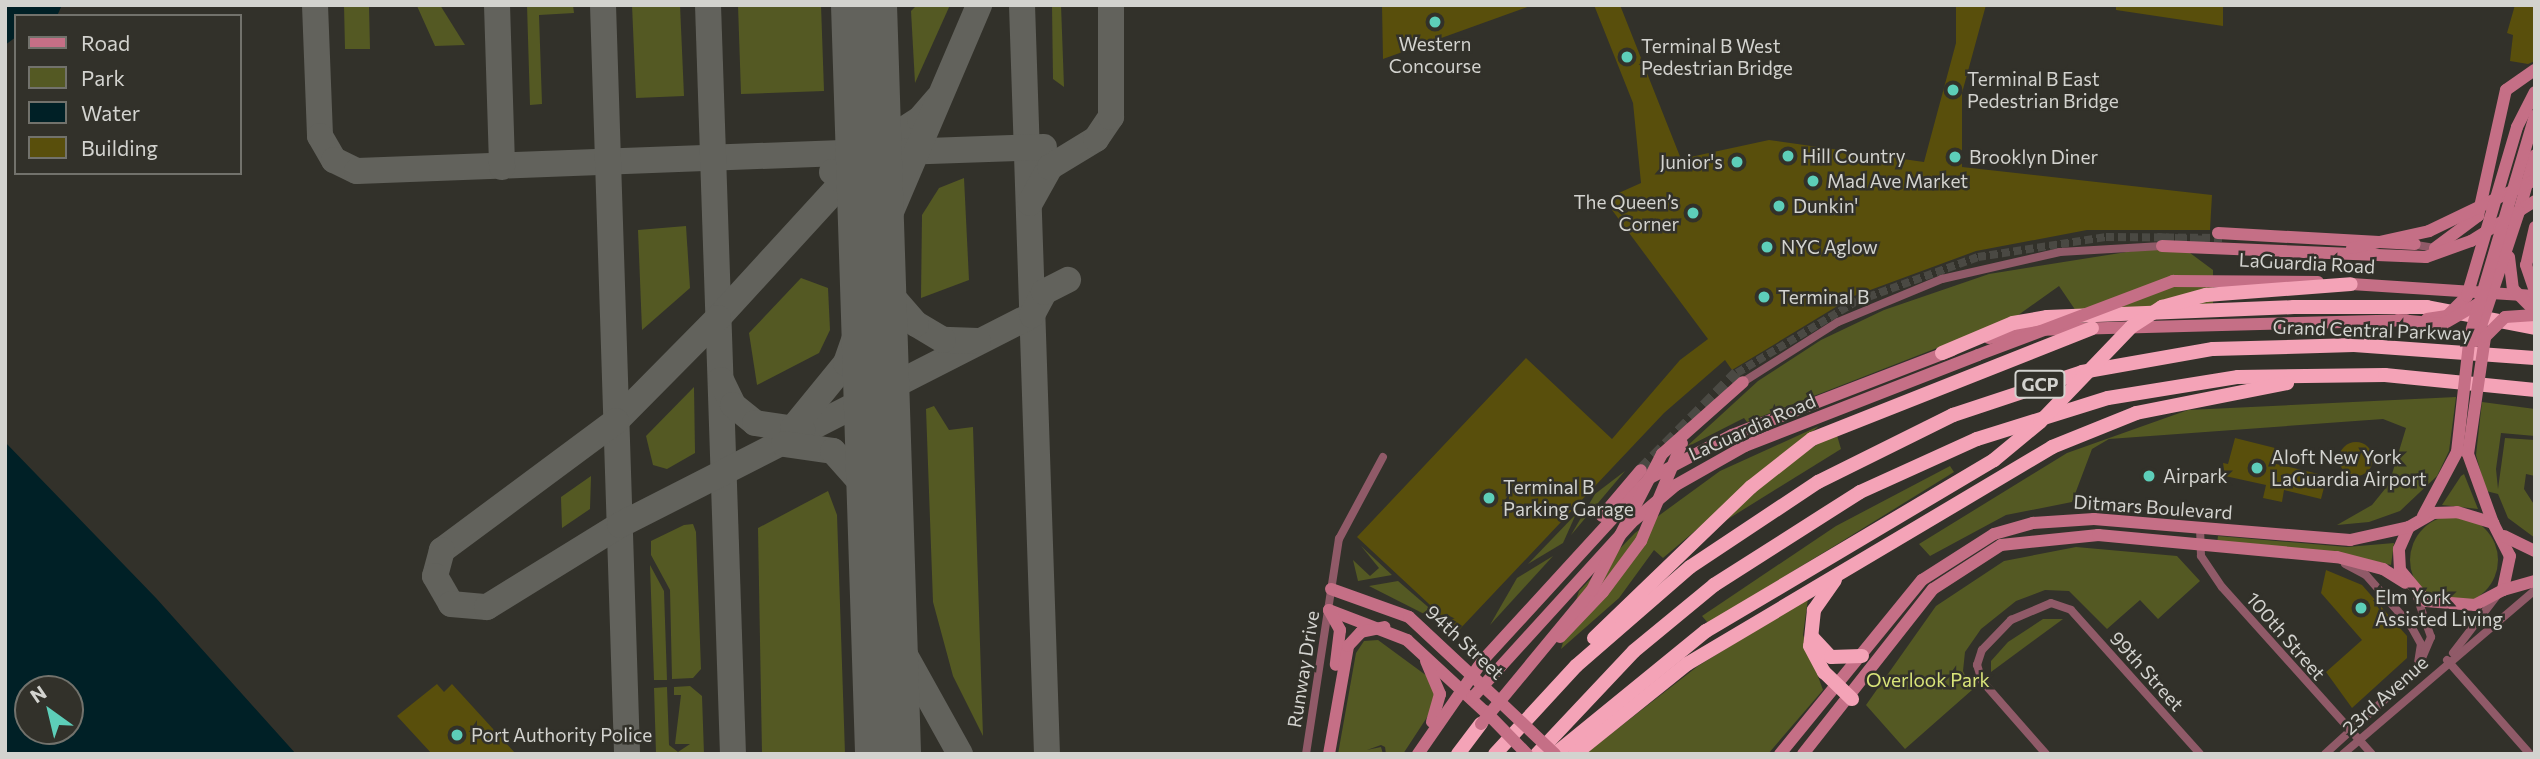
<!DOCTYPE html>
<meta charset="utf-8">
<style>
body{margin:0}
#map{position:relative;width:2540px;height:759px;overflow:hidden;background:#32312a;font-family:Commissioner,sans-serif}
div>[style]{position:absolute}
.green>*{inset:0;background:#545923}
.round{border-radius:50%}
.water>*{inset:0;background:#002026}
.taxiway>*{height:26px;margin:-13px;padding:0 13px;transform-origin:13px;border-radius:13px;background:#62625c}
.runway>*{height:66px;margin:-33px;padding:0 33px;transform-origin:33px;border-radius:33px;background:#62625c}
.building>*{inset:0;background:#594f0c}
.street-tunnel>*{height:8px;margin-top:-4px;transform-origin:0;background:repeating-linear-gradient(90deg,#4a4943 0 8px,transparent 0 12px)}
.secondary-tunnel>*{height:12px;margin-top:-6px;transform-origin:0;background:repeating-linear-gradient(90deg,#4a4943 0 12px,transparent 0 18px)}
.street>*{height:8px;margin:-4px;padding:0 4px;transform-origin:4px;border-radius:4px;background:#905a68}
.secondary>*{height:12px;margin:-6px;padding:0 6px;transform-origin:6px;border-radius:6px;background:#c56f86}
.highway>*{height:14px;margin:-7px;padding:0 7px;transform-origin:7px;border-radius:7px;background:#f4a3b7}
.secondary-bridge>*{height:12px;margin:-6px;padding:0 6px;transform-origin:6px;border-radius:6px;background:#c56f86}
.highway-bridge>*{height:14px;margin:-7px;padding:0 7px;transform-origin:7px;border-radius:7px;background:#f4a3b7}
.dots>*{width:19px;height:19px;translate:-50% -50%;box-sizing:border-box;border:4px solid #32312a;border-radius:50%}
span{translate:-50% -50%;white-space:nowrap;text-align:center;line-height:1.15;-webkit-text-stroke:5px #32312a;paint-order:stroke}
.shield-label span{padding:2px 5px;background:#32312a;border:2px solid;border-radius:5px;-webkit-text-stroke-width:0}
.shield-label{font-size:18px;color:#d3d3cf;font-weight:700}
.poi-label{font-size:19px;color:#d3d3cf}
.left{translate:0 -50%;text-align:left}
.right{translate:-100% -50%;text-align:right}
.street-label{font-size:19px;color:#d3d3cf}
.park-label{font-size:19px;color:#d9e479}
.frame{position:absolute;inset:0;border:7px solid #d3d3cf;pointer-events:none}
.legend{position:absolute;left:14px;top:14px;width:228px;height:161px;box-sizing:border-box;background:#32312a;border:2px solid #72726c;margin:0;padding:9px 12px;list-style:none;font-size:21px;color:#d3d3cf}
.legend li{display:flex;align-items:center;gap:14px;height:35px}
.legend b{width:35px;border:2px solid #72726c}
.north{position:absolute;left:14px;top:675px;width:70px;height:70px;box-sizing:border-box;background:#32312a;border:2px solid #72726c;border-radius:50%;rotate:326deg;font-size:19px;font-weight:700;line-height:28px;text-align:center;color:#d3d3cf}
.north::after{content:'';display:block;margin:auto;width:24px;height:32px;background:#5dceb9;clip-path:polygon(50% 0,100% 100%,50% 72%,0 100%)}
</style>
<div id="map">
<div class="green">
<div style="clip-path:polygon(344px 5px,440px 5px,465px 45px,435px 46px,417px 6px,369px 6px,370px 49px,345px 49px)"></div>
<div style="clip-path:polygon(527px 5px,573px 5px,574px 13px,539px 15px,542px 104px,530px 105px)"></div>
<div style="clip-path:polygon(632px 5px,680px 5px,684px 96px,636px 98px)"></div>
<div style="clip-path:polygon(738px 5px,821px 5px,824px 91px,741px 94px)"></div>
<div style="clip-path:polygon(917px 5px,950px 5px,915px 83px,911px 11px)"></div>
<div style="clip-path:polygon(1052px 5px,1061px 5px,1064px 87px,1053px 79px)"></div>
<div style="clip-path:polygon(964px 178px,969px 280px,921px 298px,922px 215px,939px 188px)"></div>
<div style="clip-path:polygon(686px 226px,690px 288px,642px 330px,638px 230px)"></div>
<div style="clip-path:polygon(2139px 250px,2186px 250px,2213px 270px,2213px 304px,2076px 311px,2059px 286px,2014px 318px,1747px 422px,1744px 418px,1685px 448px,1758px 381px,1821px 340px,1884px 310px,1989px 274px)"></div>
<div style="clip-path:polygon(801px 278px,828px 288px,830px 330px,819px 353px,757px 385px,749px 333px)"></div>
<div style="clip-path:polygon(694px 387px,695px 453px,667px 469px,653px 465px,646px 436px)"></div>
<div style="clip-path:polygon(2456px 397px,2449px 451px,2437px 476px,2400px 511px,2369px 522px,2337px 525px,2372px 505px,2389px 484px,2406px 428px,2383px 419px,2109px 439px,2092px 449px,2072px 502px,2006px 515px,1930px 556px,1919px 544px,2067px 453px,2188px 410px)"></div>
<div style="clip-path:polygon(2482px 402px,2535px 409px,2535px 436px,2501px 433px,2496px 469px,2498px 489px,2505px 438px,2535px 440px,2535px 476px,2526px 474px,2524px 489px,2535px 506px,2535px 538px,2508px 518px,2498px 494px,2486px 491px,2476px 455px)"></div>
<div style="clip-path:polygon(934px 406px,949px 430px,973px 427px,983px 736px,953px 676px,933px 602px,926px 409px)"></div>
<div style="clip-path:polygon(1819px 426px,1663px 558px,1654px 550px,1619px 598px,1561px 649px,1579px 591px,1635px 533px,1720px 471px)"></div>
<div style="clip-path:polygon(1836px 432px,1841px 449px,1720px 524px,1787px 464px)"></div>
<div style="clip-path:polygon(1950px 466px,1954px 472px,1836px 545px,1708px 623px,1702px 616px,1836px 526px)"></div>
<div style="clip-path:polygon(1625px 471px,1571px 535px,1595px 494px)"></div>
<div style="clip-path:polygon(2464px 474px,2478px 509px,2442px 505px,2461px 476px)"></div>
<div style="clip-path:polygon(591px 476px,590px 509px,562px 528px,561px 497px)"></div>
<div style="clip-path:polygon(828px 491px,837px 515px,845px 754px,762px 754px,758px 528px)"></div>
<div style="clip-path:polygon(1576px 514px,1563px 543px,1528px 564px)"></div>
<div class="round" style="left:2410px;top:516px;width:88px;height:88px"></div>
<div style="clip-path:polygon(684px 525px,693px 524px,696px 532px,701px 669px,693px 678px,672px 679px,670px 590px,651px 555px,651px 541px)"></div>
<div style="clip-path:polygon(2218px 536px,2347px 547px,2394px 543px,2391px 565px,2343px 554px,2217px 543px)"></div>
<div style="clip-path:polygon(1361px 546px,1392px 575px,1358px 581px,1353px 560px,1370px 576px,1379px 568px)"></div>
<div style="clip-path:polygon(2076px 547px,2177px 556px,2200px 581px,2158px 619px,2140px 600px,2107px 629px,2069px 591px,2045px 590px,2016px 601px,1981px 629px,1965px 652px,1963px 671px,1972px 690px,1905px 749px,1866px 705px,1936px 606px,2004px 561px)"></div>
<div style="clip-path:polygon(1553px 556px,1490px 625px,1517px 578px)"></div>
<div style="clip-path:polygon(650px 565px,664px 591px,667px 680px,654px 680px)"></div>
<div style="clip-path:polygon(1398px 581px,1442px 619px,1440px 622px,1369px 586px)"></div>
<div style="clip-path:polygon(1808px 598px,1803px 635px,1823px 690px,1768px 754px,1585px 754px,1698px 666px)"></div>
<div style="clip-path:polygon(2043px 619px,2063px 619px,1991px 672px,1991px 661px,2008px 642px)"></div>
<div style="clip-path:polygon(1378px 640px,1427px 676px,1437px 702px,1403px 754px,1386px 754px,1385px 747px,1381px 745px,1367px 750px,1381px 747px,1383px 754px,1338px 754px,1356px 653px,1364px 641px)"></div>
<div style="clip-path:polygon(690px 686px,702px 696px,704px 754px,656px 754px,654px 688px,667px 687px,669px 745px,678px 752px,690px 744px,675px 744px,681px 695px,674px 695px,674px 687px)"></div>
</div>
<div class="water">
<div style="clip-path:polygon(5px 5px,62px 5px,57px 16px,16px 16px,16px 37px,5px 45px)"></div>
<div style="clip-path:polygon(evenodd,5px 442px,156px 598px,296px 754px,5px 754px,5px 442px,28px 689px,70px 689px,70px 731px,28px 731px,28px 689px)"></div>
</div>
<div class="taxiway">
<div style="left:315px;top:5px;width:131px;rotate:87.8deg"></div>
<div style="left:320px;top:136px;width:28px;rotate:60deg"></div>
<div style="left:334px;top:160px;width:25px;rotate:26deg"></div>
<div style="left:357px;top:171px;width:512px;rotate:-2.13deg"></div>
<div style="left:869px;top:152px;width:61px;rotate:-32.9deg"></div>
<div style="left:920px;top:119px;width:28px;rotate:-49deg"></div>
<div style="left:497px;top:5px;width:162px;rotate:88.2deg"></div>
<div style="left:603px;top:5px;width:749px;rotate:88.16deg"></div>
<div style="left:708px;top:5px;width:749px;rotate:88.09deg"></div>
<div style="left:1022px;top:5px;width:749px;rotate:88.09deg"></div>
<div style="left:865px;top:41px;width:36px;rotate:-81deg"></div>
<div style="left:868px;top:114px;width:32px;rotate:95deg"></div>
<div style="left:865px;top:146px;width:32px;rotate:118deg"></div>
<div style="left:850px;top:174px;width:195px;rotate:132.5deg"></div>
<div style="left:718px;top:318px;width:145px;rotate:134.7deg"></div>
<div style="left:616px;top:421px;width:217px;rotate:143.4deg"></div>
<div style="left:442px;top:550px;width:27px;rotate:105deg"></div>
<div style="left:435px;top:576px;width:32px;rotate:60deg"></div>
<div style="left:451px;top:604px;width:36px;rotate:5deg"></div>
<div style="left:487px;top:607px;width:156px;rotate:-31.7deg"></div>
<div style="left:620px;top:525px;width:462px;rotate:-27deg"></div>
<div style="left:1032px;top:315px;width:26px;rotate:-62deg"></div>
<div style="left:1044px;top:292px;width:27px;rotate:-27deg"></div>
<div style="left:900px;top:152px;width:144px;rotate:-2deg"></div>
<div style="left:832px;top:172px;width:52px;rotate:41.1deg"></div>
<div style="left:1030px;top:203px;width:41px;rotate:-60.9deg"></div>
<div style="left:1050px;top:167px;width:54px;rotate:-31.3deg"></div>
<div style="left:1096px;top:139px;width:27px;rotate:-56deg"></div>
<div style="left:1111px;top:117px;width:112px;rotate:-90deg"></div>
<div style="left:978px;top:341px;width:35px;rotate:-178deg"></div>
<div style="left:943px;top:340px;width:31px;rotate:-149deg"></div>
<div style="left:916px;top:324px;width:41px;rotate:-131.1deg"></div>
<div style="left:889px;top:293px;width:42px;rotate:-112.3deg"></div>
<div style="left:873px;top:254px;width:271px;rotate:-66.9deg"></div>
<div style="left:721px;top:380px;width:28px;rotate:64deg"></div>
<div style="left:733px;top:405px;width:28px;rotate:39deg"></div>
<div style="left:755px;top:423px;width:48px;rotate:8.5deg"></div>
<div style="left:793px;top:428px;width:84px;rotate:-50.8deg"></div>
<div style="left:846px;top:363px;width:82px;rotate:-70.7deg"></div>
<div style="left:784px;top:444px;width:49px;rotate:8.1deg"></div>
<div style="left:833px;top:451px;width:71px;rotate:48.4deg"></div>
<div style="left:882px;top:571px;width:87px;rotate:74.7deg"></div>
<div style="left:905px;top:655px;width:113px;rotate:60.9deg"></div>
</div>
<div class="runway">
<div style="left:864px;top:5px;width:749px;rotate:88.16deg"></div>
</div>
<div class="building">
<div style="clip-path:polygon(1382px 5px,1529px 5px,1530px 6px,1383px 59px)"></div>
<div style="clip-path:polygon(1594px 5px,1620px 5px,1681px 159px,1769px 140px,1924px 162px,1956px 43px,1956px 5px,1986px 5px,1962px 93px,1962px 167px,2212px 195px,2210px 230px,2087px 230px,1976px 251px,1854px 296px,1732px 370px,1725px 360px,1664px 413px,1458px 631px,1357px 537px,1526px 358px,1612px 439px,1680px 360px,1708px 339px,1612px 210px,1612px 196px,1641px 183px,1633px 103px)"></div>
<div style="clip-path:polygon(2116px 5px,2223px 5px,2223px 26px,2116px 10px)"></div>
<div style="clip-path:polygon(2515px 5px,2535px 5px,2535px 61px,2528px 64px,2510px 61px,2513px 35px,2507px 33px)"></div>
<div style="clip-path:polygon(2235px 438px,2275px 448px,2272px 463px,2327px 476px,2321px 499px,2284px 490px,2282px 502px,2263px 498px,2266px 485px,2225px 476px,2223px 463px,2228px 464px)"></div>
<div class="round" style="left:2339px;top:442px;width:34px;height:34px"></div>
<div style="clip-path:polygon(2326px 570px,2362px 585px,2407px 636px,2407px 658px,2352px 708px,2326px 672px,2362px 640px,2321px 593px)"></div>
<div style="clip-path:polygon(437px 684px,444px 692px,452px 684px,516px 754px,432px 754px,397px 716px)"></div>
</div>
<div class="street-tunnel">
<div style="left:1737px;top:373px;width:140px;rotate:-31deg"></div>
<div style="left:1857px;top:301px;width:129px;rotate:-20deg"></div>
<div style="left:1978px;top:257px;width:130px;rotate:-8.9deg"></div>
<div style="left:2106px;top:237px;width:117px;rotate:0.5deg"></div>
</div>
<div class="secondary-tunnel">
<div style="left:2157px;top:239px;width:51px;rotate:3.4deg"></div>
<div style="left:1641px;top:470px;width:136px;rotate:-45.3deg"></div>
</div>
<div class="street">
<div style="left:2410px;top:244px;width:25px;rotate:9deg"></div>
<div style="left:1743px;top:382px;width:112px;rotate:-32.3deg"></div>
<div style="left:1838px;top:322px;width:113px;rotate:-22.5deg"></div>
<div style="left:1942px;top:279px;width:121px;rotate:-12.9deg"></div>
<div style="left:2060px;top:252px;width:102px;rotate:-3.4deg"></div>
<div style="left:2200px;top:527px;width:29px;rotate:88deg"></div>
<div style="left:2201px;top:556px;width:37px;rotate:56deg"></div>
<div style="left:2222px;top:587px;width:224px;rotate:48.1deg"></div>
<div style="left:2345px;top:564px;width:24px;rotate:28deg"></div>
<div style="left:2366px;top:575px;width:68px;rotate:48.6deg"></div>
<div style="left:2411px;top:626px;width:21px;rotate:61deg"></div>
<div style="left:2421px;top:644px;width:18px;rotate:99deg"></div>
<div style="left:2453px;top:653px;width:71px;rotate:-52.5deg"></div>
<div style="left:2447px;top:660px;width:125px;rotate:48.6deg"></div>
<div style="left:1306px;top:754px;width:218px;rotate:-81.3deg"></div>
<div style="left:1339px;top:539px;width:93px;rotate:-61.8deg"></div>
<div style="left:2046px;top:754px;width:97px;rotate:-131.2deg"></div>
<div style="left:1982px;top:681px;width:17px;rotate:-107deg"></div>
<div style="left:1977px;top:665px;width:16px;rotate:-72deg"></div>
<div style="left:1982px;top:650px;width:42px;rotate:-46deg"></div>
<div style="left:2011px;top:620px;width:43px;rotate:-23deg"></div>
<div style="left:2051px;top:603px;width:21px;rotate:19deg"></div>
<div style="left:2071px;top:610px;width:193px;rotate:48.1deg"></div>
<div style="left:2325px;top:754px;width:125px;rotate:-42.4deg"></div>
<div style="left:2417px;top:670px;width:36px;rotate:-67deg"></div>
<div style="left:2431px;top:637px;width:42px;rotate:-109.3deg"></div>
<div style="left:2343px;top:754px;width:253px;rotate:-40.5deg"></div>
</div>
<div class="secondary">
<div style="left:2517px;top:127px;width:39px;rotate:-63deg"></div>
<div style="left:2519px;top:212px;width:59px;rotate:-74.3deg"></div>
<div style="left:2535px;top:227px;width:39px;rotate:103deg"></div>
<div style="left:2526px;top:265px;width:28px;rotate:71deg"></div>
<div style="left:2218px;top:233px;width:197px;rotate:3.2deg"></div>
<div style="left:2435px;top:248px;width:54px;rotate:-36.7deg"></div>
<div style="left:2478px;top:216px;width:129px;rotate:-77.5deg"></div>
<div style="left:2506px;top:90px;width:35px;rotate:-35deg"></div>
<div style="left:2351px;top:284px;width:184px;rotate:3.7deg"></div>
<div style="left:1989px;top:338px;width:45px;rotate:-10.3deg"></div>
<div style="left:2033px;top:330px;width:374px;rotate:-1.5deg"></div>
<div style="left:2468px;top:454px;width:73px;rotate:70.1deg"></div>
<div style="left:2457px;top:512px;width:38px;rotate:17deg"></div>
<div style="left:2493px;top:523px;width:37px;rotate:63deg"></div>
<div style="left:2510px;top:556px;width:35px;rotate:102deg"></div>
<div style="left:2503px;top:590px;width:32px;rotate:152deg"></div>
<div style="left:2475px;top:605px;width:49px;rotate:-175.3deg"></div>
<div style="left:2426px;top:601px;width:40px;rotate:-130deg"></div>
<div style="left:2400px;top:570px;width:21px;rotate:-93deg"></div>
<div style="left:2399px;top:549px;width:24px;rotate:-66deg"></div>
<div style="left:2409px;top:527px;width:28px;rotate:-30deg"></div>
<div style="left:2433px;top:513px;width:24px;rotate:-2deg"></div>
<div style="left:1602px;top:516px;width:60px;rotate:-49.7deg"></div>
<div style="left:2423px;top:516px;width:72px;rotate:-62deg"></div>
<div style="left:2504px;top:536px;width:34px;rotate:26deg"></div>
<div style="left:1331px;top:589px;width:83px;rotate:19.7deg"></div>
<div style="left:1409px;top:617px;width:120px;rotate:43deg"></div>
<div style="left:2503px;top:590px;width:33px;rotate:-16deg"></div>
<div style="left:1329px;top:610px;width:84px;rotate:21deg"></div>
<div style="left:1407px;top:640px;width:105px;rotate:42.7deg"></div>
<div style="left:1329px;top:610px;width:23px;rotate:61deg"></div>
<div style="left:1340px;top:630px;width:35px;rotate:97deg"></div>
<div style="left:1560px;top:637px;width:62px;rotate:-46.3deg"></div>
<div style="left:1426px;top:661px;width:36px;rotate:67deg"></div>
<div style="left:1440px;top:694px;width:29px;rotate:106deg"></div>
<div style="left:1472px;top:698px;width:236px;rotate:-47.7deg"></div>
<div style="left:1631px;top:523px;width:59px;rotate:-40.2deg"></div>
<div style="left:1676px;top:485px;width:79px;rotate:-29.5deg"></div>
<div style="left:1745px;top:446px;width:250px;rotate:-21.3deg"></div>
<div style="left:1329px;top:754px;width:110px;rotate:-80deg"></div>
<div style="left:1348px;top:646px;width:19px;rotate:-47deg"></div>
<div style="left:1361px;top:632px;width:24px;rotate:-12deg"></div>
<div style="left:1418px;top:754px;width:114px;rotate:-55.3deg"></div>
<div style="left:1483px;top:660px;width:247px;rotate:-47.5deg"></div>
<div style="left:1650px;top:478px;width:93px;rotate:-27.7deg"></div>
<div style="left:1732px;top:435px;width:236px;rotate:-21.1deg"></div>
<div style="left:1780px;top:754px;width:225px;rotate:-50.8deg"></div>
<div style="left:1922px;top:580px;width:85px;rotate:-32.6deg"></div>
<div style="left:1994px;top:534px;width:41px;rotate:-15.8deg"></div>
<div style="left:2033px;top:523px;width:61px;rotate:-3.8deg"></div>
<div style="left:2094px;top:519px;width:257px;rotate:4.7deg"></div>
<div style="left:2350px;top:540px;width:60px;rotate:-12.4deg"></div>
<div style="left:1803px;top:754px;width:210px;rotate:-51.8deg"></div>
<div style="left:1933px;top:589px;width:81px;rotate:-32.9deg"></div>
<div style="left:2001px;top:545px;width:98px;rotate:-5.9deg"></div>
<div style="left:2098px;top:535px;width:240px;rotate:5.3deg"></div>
<div style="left:2337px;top:557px;width:48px;rotate:14.6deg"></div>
<div style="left:2383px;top:569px;width:26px;rotate:32deg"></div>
</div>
<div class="highway">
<div style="left:1942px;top:353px;width:77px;rotate:-22.9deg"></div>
<div style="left:2013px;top:323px;width:35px;rotate:-10deg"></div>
<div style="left:2047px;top:317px;width:247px;rotate:-2.3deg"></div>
<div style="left:2294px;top:307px;width:133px"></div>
<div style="left:2427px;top:307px;width:110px;rotate:11deg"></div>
<div style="left:1835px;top:580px;width:37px;rotate:125deg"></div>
<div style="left:1814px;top:610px;width:36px;rotate:96deg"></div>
<div style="left:1810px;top:646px;width:30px;rotate:62deg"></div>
<div style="left:1824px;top:672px;width:39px;rotate:44deg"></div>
<div style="left:1594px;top:638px;width:218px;rotate:-43.9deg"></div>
<div style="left:1751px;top:487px;width:78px;rotate:-38.2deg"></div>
<div style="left:1812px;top:439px;width:301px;rotate:-21.6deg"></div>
<div style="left:1813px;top:638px;width:26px;rotate:47deg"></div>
<div style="left:1831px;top:657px;width:31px;rotate:-2deg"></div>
<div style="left:1458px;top:754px;width:38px;rotate:-53deg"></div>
<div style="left:1495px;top:754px;width:120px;rotate:-47.4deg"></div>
<div style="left:1576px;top:666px;width:151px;rotate:-41deg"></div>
<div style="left:1690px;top:567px;width:154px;rotate:-33.6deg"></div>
<div style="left:1818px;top:482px;width:151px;rotate:-26.4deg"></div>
<div style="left:1953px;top:415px;width:136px;rotate:-18.4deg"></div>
<div style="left:2082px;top:372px;width:133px;rotate:-10deg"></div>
<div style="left:2213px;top:349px;width:141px;rotate:-1.6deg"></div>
<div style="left:2354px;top:345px;width:181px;rotate:4.1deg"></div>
<div style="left:1537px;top:754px;width:141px;rotate:-46.7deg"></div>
<div style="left:1634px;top:651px;width:104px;rotate:-39.5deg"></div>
<div style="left:1714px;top:585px;width:173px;rotate:-32.5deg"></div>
<div style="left:1860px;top:492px;width:128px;rotate:-24.4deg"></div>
<div style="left:1977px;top:439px;width:137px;rotate:-17.4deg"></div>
<div style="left:2108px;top:398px;width:132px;rotate:-9.2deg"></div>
<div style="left:2238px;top:377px;width:147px;rotate:-0.8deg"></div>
<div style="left:2385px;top:375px;width:151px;rotate:5.7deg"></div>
<div style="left:1555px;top:754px;width:195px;rotate:-39.2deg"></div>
<div style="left:1706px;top:631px;width:335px;rotate:-30.7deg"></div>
<div style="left:1575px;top:754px;width:144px;rotate:-38.8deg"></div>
<div style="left:1687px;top:664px;width:425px;rotate:-30.7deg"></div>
<div style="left:2052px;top:447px;width:91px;rotate:-22deg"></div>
<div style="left:2136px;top:413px;width:154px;rotate:-11.2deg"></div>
</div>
<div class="secondary-bridge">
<div style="left:2162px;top:246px;width:264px;rotate:2.4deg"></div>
<div style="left:2426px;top:257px;width:48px;rotate:-19.6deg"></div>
<div style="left:2471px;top:241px;width:75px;rotate:-32deg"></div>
<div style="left:2352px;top:248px;width:79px;rotate:-12.4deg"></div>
<div style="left:2429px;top:231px;width:118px;rotate:-25.7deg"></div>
<div style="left:2509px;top:257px;width:32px;rotate:83deg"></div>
<div style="left:2513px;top:289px;width:31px;rotate:45deg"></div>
<div style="left:2427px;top:319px;width:20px;rotate:-9deg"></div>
<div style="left:2447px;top:316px;width:28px;rotate:-45deg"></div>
<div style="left:2467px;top:296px;width:176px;rotate:-73.5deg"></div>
<div style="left:2398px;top:320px;width:45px;rotate:5.1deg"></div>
<div style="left:2443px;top:324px;width:39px;rotate:-30deg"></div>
<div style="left:2476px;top:341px;width:136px;rotate:-71.6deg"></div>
<div style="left:1978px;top:355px;width:209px;rotate:-20.8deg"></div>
<div style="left:2173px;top:281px;width:145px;rotate:0.4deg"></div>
<div style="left:2457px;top:452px;width:118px;rotate:-83.7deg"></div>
<div style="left:2470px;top:335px;width:229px;rotate:-73.5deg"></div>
<div style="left:2468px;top:454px;width:118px;rotate:-81.7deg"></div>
<div style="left:2485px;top:337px;width:28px;rotate:-45deg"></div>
<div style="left:2505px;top:317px;width:30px;rotate:-4deg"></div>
<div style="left:1603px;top:592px;width:64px;rotate:-53.3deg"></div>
<div style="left:1641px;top:541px;width:106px;rotate:-67.3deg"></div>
<div style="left:1497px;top:699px;width:80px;rotate:43.5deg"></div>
<div style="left:1485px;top:711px;width:60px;rotate:45.7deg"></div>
<div style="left:1481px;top:724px;width:174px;rotate:-50.4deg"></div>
<div style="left:1592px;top:590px;width:153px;rotate:-62.8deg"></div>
<div style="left:1662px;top:454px;width:108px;rotate:-41.6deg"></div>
</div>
<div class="highway-bridge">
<div style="left:1994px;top:460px;width:60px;rotate:-39.6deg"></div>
<div style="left:2040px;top:422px;width:132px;rotate:-46.2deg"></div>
<div style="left:2131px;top:327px;width:37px;rotate:-33deg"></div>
<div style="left:2162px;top:307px;width:46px;rotate:-15.3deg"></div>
<div style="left:2206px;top:295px;width:145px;rotate:-4.3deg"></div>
</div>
<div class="dots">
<div style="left:1435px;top:22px;background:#5dceb9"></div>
<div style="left:1627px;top:57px;background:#5dceb9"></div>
<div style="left:1953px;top:90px;background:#5dceb9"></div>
<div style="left:1788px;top:156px;background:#5dceb9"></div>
<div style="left:1955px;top:157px;background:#5dceb9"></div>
<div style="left:1737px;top:162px;background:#5dceb9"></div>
<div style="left:1813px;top:181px;background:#5dceb9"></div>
<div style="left:1779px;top:206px;background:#5dceb9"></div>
<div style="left:1693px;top:213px;background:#5dceb9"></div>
<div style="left:1767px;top:247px;background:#5dceb9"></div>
<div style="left:1764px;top:297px;background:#5dceb9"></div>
<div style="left:2257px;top:468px;background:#5dceb9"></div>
<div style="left:2149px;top:476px;background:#5dceb9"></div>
<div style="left:1489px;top:498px;background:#5dceb9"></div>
<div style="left:2361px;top:608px;background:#5dceb9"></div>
<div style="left:457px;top:735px;background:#5dceb9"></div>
</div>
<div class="shield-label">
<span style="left:2040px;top:384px">GCP</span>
</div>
<div class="poi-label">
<span style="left:1435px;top:55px">Western<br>Concourse</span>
<span class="left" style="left:1641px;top:57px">Terminal B West<br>Pedestrian Bridge</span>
<span class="left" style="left:1967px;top:90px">Terminal B East<br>Pedestrian Bridge</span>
<span class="left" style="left:1802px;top:156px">Hill Country</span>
<span class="left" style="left:1969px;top:157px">Brooklyn Diner</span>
<span class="right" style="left:1723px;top:162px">Junior's</span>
<span class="left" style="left:1827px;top:181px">Mad Ave Market</span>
<span class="right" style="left:1679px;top:213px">The Queen’s<br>Corner</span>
<span class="left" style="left:1793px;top:206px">Dunkin'</span>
<span class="left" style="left:1781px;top:247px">NYC Aglow</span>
<span class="left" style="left:1778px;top:297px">Terminal B</span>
<span class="left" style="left:2271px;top:468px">Aloft New York<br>LaGuardia Airport</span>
<span class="left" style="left:2163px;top:476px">Airpark</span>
<span class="left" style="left:1503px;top:498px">Terminal B<br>Parking Garage</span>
<span class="left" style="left:2375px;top:608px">Elm York<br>Assisted Living</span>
<span class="left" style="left:471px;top:735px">Port Authority Police</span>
</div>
<div class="street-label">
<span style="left:2307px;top:263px;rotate:3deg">LaGuardia Road</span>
<span style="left:2372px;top:330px;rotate:2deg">Grand Central Parkway</span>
<span style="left:1752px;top:427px;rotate:-24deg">LaGuardia Road</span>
<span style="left:2153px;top:507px;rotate:4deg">Ditmars Boulevard</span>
<span style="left:2286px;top:636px;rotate:49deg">100th Street</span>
<span style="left:1465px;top:642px;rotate:43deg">94th Street</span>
<span style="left:1303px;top:669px;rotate:-81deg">Runway Drive</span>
<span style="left:2147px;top:671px;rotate:48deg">99th Street</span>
<span style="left:2385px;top:695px;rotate:-42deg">23rd Avenue</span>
</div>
<div class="park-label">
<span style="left:1928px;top:680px">Overlook Park</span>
</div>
<div class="frame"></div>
<ul class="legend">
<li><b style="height:9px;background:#c56f86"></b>Road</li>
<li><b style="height:19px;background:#545923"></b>Park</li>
<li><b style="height:19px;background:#002026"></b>Water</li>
<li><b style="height:19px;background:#594f0c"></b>Building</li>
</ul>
<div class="north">N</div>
</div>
